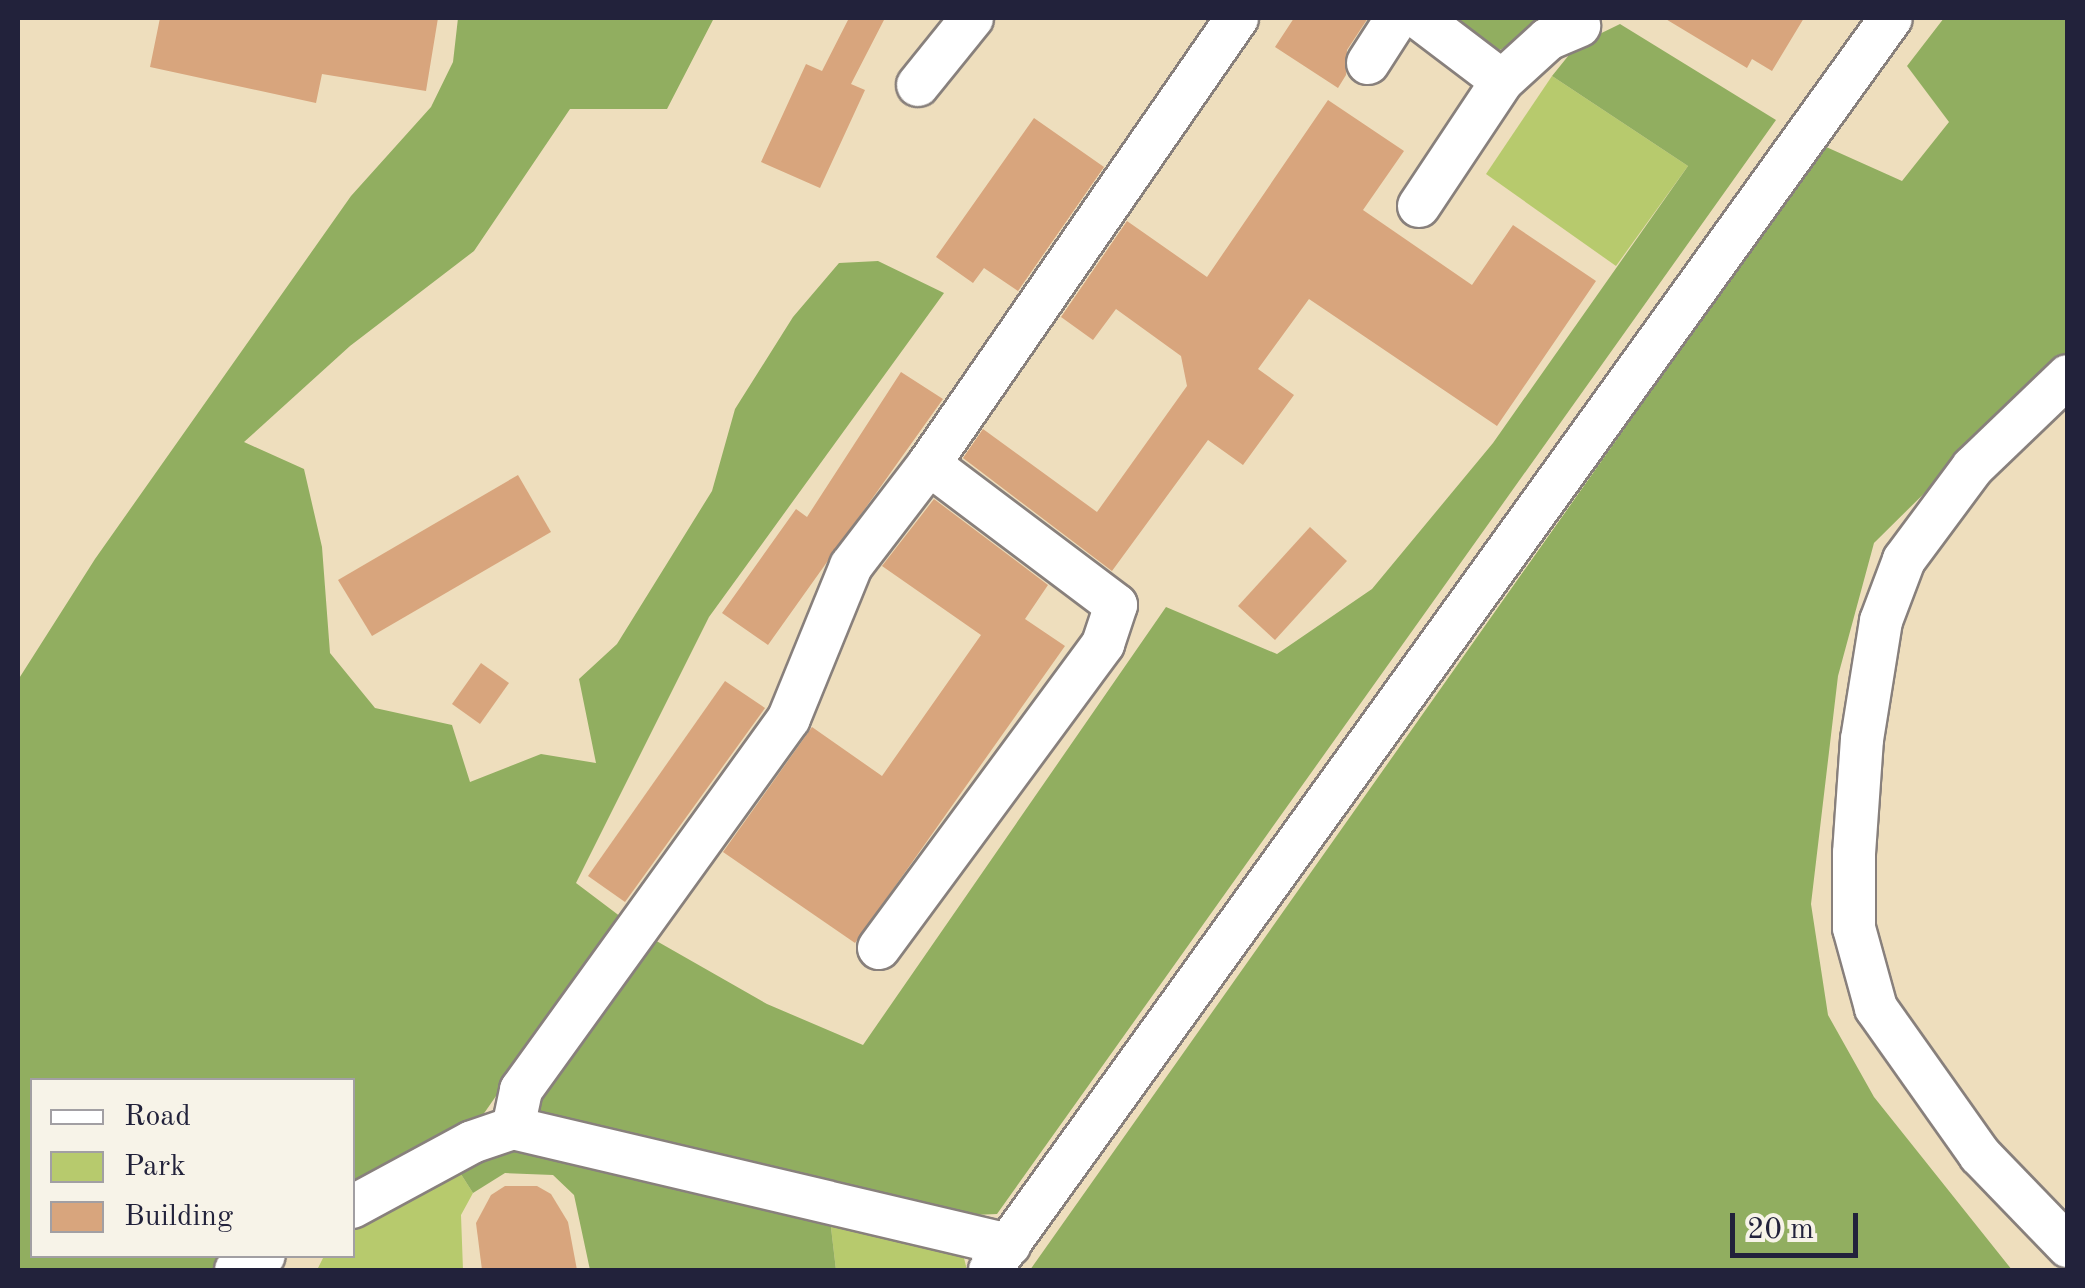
<!DOCTYPE html>
<style>
body{margin:0}
#map{position:relative;width:2085px;height:1288px;overflow:hidden;background:#eedebd;font-family:"Old Standard TT",serif}
div>[style]{position:absolute}
.green>*{inset:0;background:#b7ca6d}
.forest>*{inset:0;background:#91ae60}
.building>*{inset:0;background:#d8a57d}
.roads{filter:drop-shadow(2px 0 #88807c) drop-shadow(-2px 0 #88807c) drop-shadow(0 2px #88807c) drop-shadow(0 -2px #88807c)}
.minor>*{height:42px;margin:-21px;padding:0 21px;transform-origin:21px;border-radius:21px;background:#fff}
span{translate:-50% -50%;white-space:nowrap;text-align:center;line-height:1.15;-webkit-text-stroke:10px #f7f3e8;paint-order:stroke}
.frame{position:absolute;inset:0;border:20px solid #22223b;pointer-events:none}
.legend{position:absolute;left:30px;top:1078px;width:325px;height:180px;box-sizing:border-box;background:#f7f3e8;border:2px solid #a29fa3;margin:0;padding:12px 18px;list-style:none;font-size:30px;color:#22223b}
.legend li{display:flex;align-items:center;gap:20px;height:50px}
.legend b{width:50px;border:2px solid #a29fa3}
.scale{position:absolute;left:1730px;top:1213px;width:128px;height:45px;box-sizing:border-box;border:5px solid #22223b;border-top:0;padding-left:12px;font-size:30px;line-height:35px;white-space:nowrap;color:#22223b;-webkit-text-stroke:8px #f7f3e8;paint-order:stroke}
</style>
<div id="map">
<div class="green">
<div style="clip-path:polygon(1552px 76px,1688px 166px,1616px 266px,1486px 174px)"></div>
<div style="clip-path:polygon(457px 1168px,473px 1193px,461px 1215px,463px 1270px,317px 1270px,324px 1256px,352px 1256px,353px 1228px)"></div>
<div style="clip-path:polygon(830px 1219px,963px 1254px,967px 1270px,836px 1270px)"></div>
</div>
<div class="forest">
<div style="clip-path:polygon(458px 18px,714px 18px,667px 109px,570px 109px,474px 251px,350px 346px,244px 442px,304px 469px,322px 547px,330px 653px,375px 708px,452px 725px,470px 782px,541px 754px,596px 763px,579px 679px,617px 644px,712px 491px,735px 409px,793px 317px,839px 263px,878px 261px,944px 293px,709px 617px,576px 883px,621px 917px,471px 1132px,353px 1195px,352px 1080px,32px 1080px,32px 1256px,240px 1256px,213px 1270px,18px 1270px,18px 680px,95px 559px,351px 196px,431px 107px,453px 62px)"></div>
<div style="clip-path:polygon(1445px 18px,1555px 18px,1500px 50px)"></div>
<div style="clip-path:polygon(1944px 18px,2067px 18px,2067px 352px,1874px 543px,1838px 676px,1811px 904px,1828px 1015px,1874px 1097px,2012px 1270px,1030px 1270px,1824px 146px,1902px 181px,1949px 122px,1907px 66px)"></div>
<div style="clip-path:polygon(1620px 24px,1776px 120px,997px 1214px,951px 1216px,545px 1117px,536px 1103px,646px 935px,767px 1004px,863px 1045px,1166px 607px,1277px 654px,1372px 589px,1493px 443px,1688px 166px,1552px 76px,1577px 45px)"></div>
<div style="clip-path:polygon(509px 1145px,830px 1219px,836px 1270px,590px 1270px,574px 1195px,553px 1175px,505px 1173px,473px 1193px,457px 1168px)"></div>
</div>
<div class="building">
<div style="clip-path:polygon(160px 18px,438px 18px,426px 91px,322px 74px,316px 103px,150px 67px)"></div>
<div style="clip-path:polygon(849px 18px,885px 18px,851px 84px,865px 90px,820px 188px,761px 162px,806px 64px,822px 71px)"></div>
<div style="clip-path:polygon(1294px 18px,1368px 18px,1347px 50px,1346px 75px,1338px 88px,1275px 47px)"></div>
<div style="clip-path:polygon(1664px 18px,1804px 18px,1772px 71px,1752px 59px,1747px 68px)"></div>
<div style="clip-path:polygon(1328px 100px,1404px 151px,1363px 210px,1472px 285px,1513px 225px,1596px 281px,1497px 426px,1309px 299px,1258px 369px,1294px 395px,1243px 465px,1208px 440px,1112px 571px,963px 458px,983px 429px,1097px 512px,1187px 386px,1181px 356px,1116px 309px,1093px 340px,1061px 317px,1127px 221px,1207px 277px)"></div>
<div style="clip-path:polygon(1034px 118px,1104px 167px,1018px 291px,984px 268px,973px 283px,936px 257px)"></div>
<div style="clip-path:polygon(901px 372px,943px 399px,768px 645px,722px 613px,796px 509px,807px 517px)"></div>
<div style="clip-path:polygon(518px 475px,551px 532px,372px 636px,338px 580px)"></div>
<div style="clip-path:polygon(934px 499px,1048px 585px,1025px 619px,1065px 646px,855px 943px,723px 852px,812px 727px,882px 776px,981px 635px,882px 566px)"></div>
<div style="clip-path:polygon(1310px 527px,1347px 561px,1275px 640px,1238px 606px)"></div>
<div style="clip-path:polygon(481px 663px,509px 683px,480px 724px,452px 704px)"></div>
<div style="clip-path:polygon(725px 681px,765px 708px,625px 902px,588px 876px)"></div>
<div style="clip-path:polygon(505px 1186px,537px 1186px,551px 1194px,568px 1222px,577px 1270px,482px 1270px,476px 1223px,491px 1195px)"></div>
</div>
<div class="roads">
<div class="minor">
<div style="left:1419px;top:18px;width:104px;rotate:37.2deg"></div>
<div style="left:1368px;top:63px;width:54px;rotate:-57.2deg"></div>
<div style="left:918px;top:85px;width:86px;rotate:-51.1deg"></div>
<div style="left:1419px;top:206px;width:150px;rotate:-56.4deg"></div>
<div style="left:1502px;top:81px;width:62px;rotate:-42.4deg"></div>
<div style="left:1548px;top:39px;width:34px;rotate:-23deg"></div>
<div style="left:2068px;top:376px;width:132px;rotate:136.2deg"></div>
<div style="left:1973px;top:467px;width:116px;rotate:126.6deg"></div>
<div style="left:1904px;top:560px;width:65px;rotate:110.7deg"></div>
<div style="left:1881px;top:621px;width:120px;rotate:99.1deg"></div>
<div style="left:1862px;top:739px;width:114px;rotate:94deg"></div>
<div style="left:1854px;top:853px;width:75px;rotate:90deg"></div>
<div style="left:1854px;top:928px;width:83px;rotate:74.6deg"></div>
<div style="left:1876px;top:1008px;width:180px;rotate:54.7deg"></div>
<div style="left:1980px;top:1155px;width:127px;rotate:46deg"></div>
<div style="left:879px;top:948px;width:378px;rotate:-53.6deg"></div>
<div style="left:1103px;top:644px;width:41px;rotate:-71.6deg"></div>
<div style="left:1116px;top:605px;width:234px;rotate:-143deg"></div>
<div style="left:929px;top:464px;width:542px;rotate:-55.37deg"></div>
<div style="left:513px;top:1128px;width:39px;rotate:-78deg"></div>
<div style="left:521px;top:1090px;width:458px;rotate:-54.2deg"></div>
<div style="left:789px;top:718px;width:164px;rotate:-67.8deg"></div>
<div style="left:851px;top:566px;width:128px;rotate:-52.6deg"></div>
<div style="left:352px;top:1207px;width:136px;rotate:-28.4deg"></div>
<div style="left:472px;top:1142px;width:43px;rotate:-18.9deg"></div>
<div style="left:513px;top:1128px;width:510px;rotate:13.27deg"></div>
<div style="left:236px;top:1270px;width:31px;rotate:-27deg"></div>
<div style="left:990px;top:1270px;width:1542px;rotate:-54.26deg"></div>
</div>
</div>
<div class="frame"></div>
<ul class="legend">
<li><b style="height:12px;background:#fff"></b>Road</li>
<li><b style="height:28px;background:#b7ca6d"></b>Park</li>
<li><b style="height:28px;background:#d8a57d"></b>Building</li>
</ul>
<div class="scale">20 m</div>
</div>
